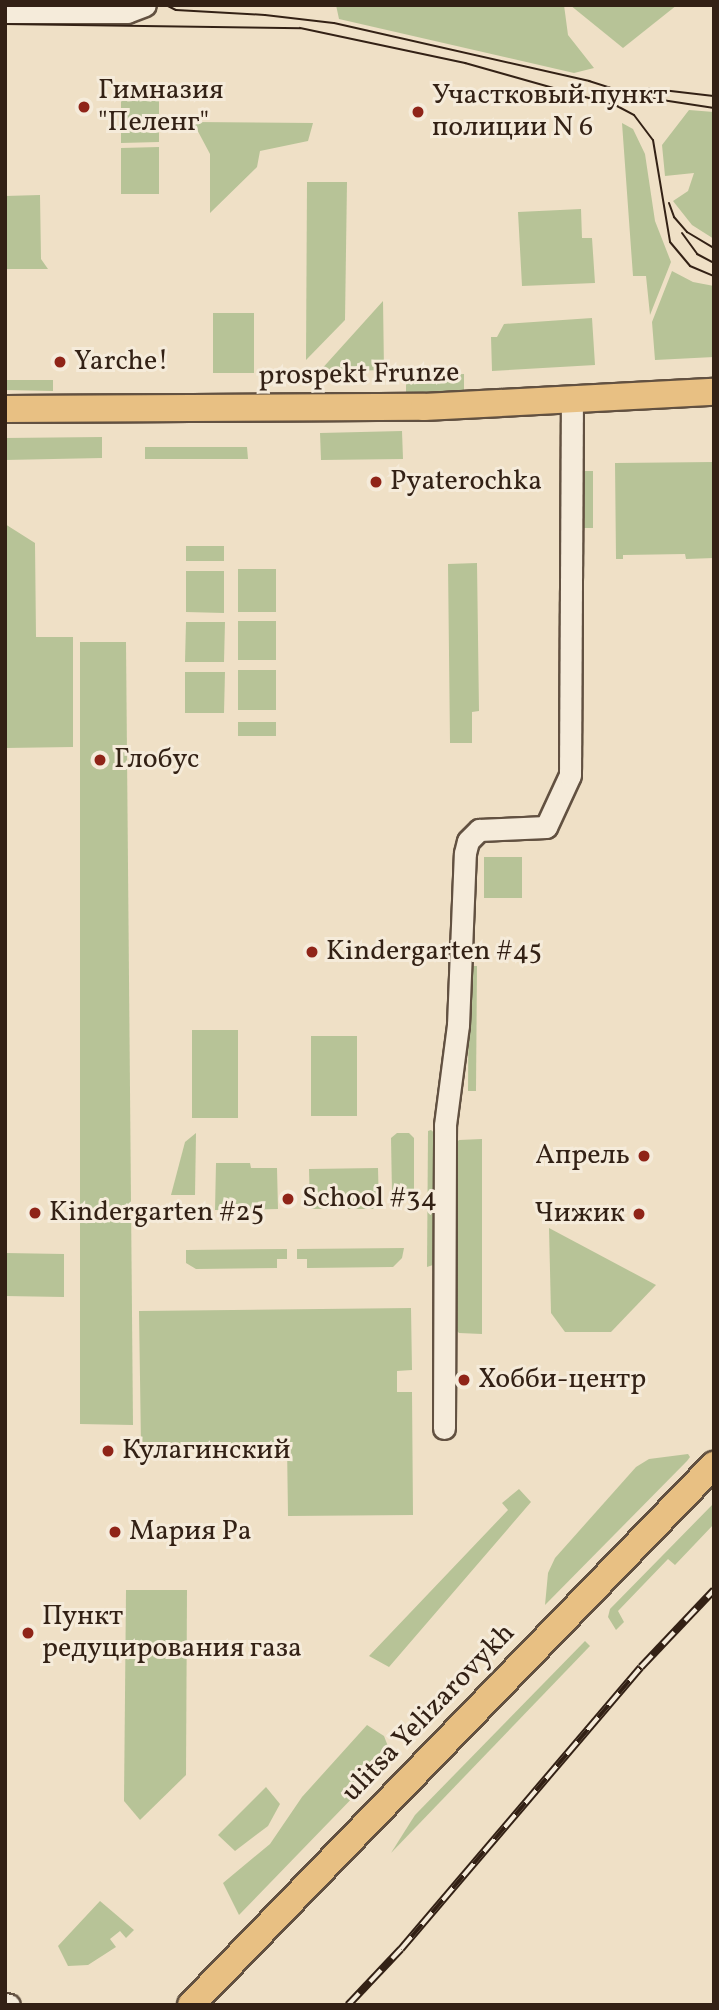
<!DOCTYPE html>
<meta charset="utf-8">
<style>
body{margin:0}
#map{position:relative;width:719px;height:2010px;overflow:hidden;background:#efe0c6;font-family:Vollkorn,serif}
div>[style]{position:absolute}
.green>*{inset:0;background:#b7c397}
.roads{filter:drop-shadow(2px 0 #625141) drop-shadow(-2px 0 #625141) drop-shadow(0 2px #625141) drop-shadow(0 -2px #625141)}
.minor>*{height:21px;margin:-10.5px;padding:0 10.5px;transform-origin:10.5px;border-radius:10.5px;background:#f5ebda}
.major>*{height:26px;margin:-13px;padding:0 13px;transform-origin:13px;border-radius:13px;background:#e8c083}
.tram>*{height:2px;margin:-1px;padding:0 1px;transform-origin:1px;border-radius:1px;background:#332115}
.rail>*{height:8px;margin-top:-4px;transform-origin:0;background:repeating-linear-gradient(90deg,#f5ebda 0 16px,#332115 0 32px);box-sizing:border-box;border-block:2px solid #332115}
.dots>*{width:19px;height:19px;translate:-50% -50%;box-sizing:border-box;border:4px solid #f5ebda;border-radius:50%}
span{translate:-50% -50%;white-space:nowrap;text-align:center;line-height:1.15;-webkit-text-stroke:6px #f5ebda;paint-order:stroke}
.poi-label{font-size:28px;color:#332115}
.left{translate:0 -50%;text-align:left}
.right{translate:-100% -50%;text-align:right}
.street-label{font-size:28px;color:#332115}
.frame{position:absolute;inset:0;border:7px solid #332115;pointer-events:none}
</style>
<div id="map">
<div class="green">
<div style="clip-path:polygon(336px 5px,564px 5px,568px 35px,594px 68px,574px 73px,339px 19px)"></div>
<div style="clip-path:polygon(570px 5px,677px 5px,623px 48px)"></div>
<div style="clip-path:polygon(121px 96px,159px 96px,159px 142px,121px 143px)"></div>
<div style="clip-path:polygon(689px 110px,714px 112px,714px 239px,692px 225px,673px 201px,688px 191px,694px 173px,665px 176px,662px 145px)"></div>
<div style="clip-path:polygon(193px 122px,313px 123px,308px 141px,260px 151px,257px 167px,210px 213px,210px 154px)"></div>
<div style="clip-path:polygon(622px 123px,633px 129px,645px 154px,655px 221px,671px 262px,650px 315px,646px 276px,633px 276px)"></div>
<div style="clip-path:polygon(159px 147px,159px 194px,121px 194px,121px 148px)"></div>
<div style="clip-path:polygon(307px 182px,347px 182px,345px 320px,306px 360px)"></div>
<div style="clip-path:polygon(40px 195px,41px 259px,48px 269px,5px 269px,5px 196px)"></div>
<div style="clip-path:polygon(581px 209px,582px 238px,592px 238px,595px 283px,522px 286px,518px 212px)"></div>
<div style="clip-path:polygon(672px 271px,693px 282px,714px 286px,714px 357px,655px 360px,652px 322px)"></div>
<div style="clip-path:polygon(383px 300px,384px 370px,319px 372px,383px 301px)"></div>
<div style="clip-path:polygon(213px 313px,254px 313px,254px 373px,213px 373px)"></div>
<div style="clip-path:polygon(592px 318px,595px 365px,492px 371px,491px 337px,497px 337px,504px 324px)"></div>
<div style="clip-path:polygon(464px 374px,464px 391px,406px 394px,406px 376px)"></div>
<div style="clip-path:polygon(5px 380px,53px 380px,53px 391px,5px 390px)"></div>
<div style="clip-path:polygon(402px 431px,403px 459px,321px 460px,320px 433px)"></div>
<div style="clip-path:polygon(102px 437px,102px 458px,5px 460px,5px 438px)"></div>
<div style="clip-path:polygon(145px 447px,247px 447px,248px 459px,145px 459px)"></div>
<div style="clip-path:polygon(714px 462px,714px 558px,686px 559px,685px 554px,623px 555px,623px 559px,616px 559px,615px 463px)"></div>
<div style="clip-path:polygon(579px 471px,593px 471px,593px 528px,579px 528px)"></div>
<div style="clip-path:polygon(5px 524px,35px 543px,36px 637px,73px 637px,73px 747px,5px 748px)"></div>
<div style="clip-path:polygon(186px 546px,224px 546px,224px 561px,186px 561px)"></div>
<div style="clip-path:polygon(477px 563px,479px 711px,472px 712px,472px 743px,450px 743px,448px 564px)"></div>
<div style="clip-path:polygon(238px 569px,276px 569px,276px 612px,238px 612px)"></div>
<div style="clip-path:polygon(186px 571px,224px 571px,224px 613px,186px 612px)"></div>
<div style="clip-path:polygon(238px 621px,276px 621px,276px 660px,238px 660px)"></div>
<div style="clip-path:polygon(186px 622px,225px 622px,224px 662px,185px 662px)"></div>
<div style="clip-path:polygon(80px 642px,126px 642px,133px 1425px,80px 1424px)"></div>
<div style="clip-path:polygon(238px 670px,276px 670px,276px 710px,238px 710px)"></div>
<div style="clip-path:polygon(185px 672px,225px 672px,224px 713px,185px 713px)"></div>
<div style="clip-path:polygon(238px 722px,276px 722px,276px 736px,238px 736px)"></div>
<div style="clip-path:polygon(484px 857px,522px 857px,522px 898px,484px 898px)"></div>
<div style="clip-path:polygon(469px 966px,477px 966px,476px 1091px,468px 1091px)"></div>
<div style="clip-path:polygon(192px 1030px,238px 1030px,238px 1118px,192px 1118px)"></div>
<div style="clip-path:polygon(311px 1036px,357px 1036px,357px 1116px,311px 1116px)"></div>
<div style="clip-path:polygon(431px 1130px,437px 1135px,436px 1264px,427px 1267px,428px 1131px)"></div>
<div style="clip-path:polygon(196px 1133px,195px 1195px,171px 1195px,185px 1142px)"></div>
<div style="clip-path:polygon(397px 1133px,409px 1133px,414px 1138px,414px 1193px,409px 1198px,397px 1198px,392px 1194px,391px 1138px)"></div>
<div style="clip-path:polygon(482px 1139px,482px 1334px,459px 1333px,456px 1330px,456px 1143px,459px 1140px)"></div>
<div style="clip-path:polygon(216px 1163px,250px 1163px,251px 1168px,277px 1168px,278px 1209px,215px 1210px)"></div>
<div style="clip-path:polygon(378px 1168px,379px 1209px,310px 1209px,309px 1169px)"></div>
<div style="clip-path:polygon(549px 1228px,656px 1285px,611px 1332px,565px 1332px,551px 1313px)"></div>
<div style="clip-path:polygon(404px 1248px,402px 1258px,393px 1267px,307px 1268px,307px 1259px,297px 1259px,297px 1249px)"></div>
<div style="clip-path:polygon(287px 1249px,287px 1259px,277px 1259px,277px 1268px,196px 1269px,186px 1263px,186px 1250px)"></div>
<div style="clip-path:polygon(5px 1253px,64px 1254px,64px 1297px,5px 1296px)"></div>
<div style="clip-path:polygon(411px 1308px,412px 1370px,397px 1371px,397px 1392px,412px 1392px,413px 1515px,288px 1516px,287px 1445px,141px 1446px,139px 1311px)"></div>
<div style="clip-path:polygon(688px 1454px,690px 1457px,687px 1461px,545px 1605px,548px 1573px,555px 1558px,636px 1467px,649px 1459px)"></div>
<div style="clip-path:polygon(519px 1489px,531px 1502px,389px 1667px,369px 1656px,508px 1510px,502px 1503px)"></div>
<div style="clip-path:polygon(714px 1503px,714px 1524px,675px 1565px,668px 1559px,618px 1611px,624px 1622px,616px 1630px,608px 1617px,610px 1609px)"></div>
<div style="clip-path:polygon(126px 1590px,187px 1590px,186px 1775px,140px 1820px,124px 1801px)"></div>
<div style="clip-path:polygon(585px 1641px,590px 1646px,391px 1853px,415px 1815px)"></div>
<div style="clip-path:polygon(367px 1725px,384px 1736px,392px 1757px,239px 1915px,223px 1883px,270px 1844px,302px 1797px)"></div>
<div style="clip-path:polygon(266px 1787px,280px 1804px,268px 1826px,235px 1851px,218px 1835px)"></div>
<div style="clip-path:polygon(100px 1901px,134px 1930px,126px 1938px,120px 1931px,110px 1939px,116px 1947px,88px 1965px,68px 1966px,58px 1946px)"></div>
</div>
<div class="roads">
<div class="minor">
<div style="left:5px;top:12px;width:122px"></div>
<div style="left:127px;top:12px;width:19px;rotate:-21deg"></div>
<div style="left:444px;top:1428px;width:303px;rotate:-89.8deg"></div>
<div style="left:445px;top:1125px;width:101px;rotate:-82.6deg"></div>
<div style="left:458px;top:1025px;width:172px;rotate:-87.7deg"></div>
<div style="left:465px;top:853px;width:12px;rotate:-76deg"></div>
<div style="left:468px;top:841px;width:16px;rotate:-45deg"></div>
<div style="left:479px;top:830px;width:67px;rotate:-2.6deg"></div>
<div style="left:546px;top:827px;width:57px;rotate:-65.2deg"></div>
<div style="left:570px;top:775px;width:375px;rotate:-89.7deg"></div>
<div style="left:5px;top:2004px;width:4px;rotate:14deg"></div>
</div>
<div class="major">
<div style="left:5px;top:409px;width:419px;rotate:-0.3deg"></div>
<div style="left:424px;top:407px;width:290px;rotate:-3deg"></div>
<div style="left:191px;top:2005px;width:752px;rotate:-45.92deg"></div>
</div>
</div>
<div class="tram">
<div style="left:166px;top:5px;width:11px;rotate:27deg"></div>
<div style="left:176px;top:10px;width:89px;rotate:3.2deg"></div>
<div style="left:265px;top:15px;width:69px;rotate:6.6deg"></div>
<div style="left:334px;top:23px;width:262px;rotate:12.8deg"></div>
<div style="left:589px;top:81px;width:49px;rotate:17.7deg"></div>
<div style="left:636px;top:96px;width:79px;rotate:8.7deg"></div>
<div style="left:5px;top:24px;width:295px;rotate:0.8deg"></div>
<div style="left:300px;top:28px;width:169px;rotate:12deg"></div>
<div style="left:465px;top:63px;width:158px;rotate:15.8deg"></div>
<div style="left:617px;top:106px;width:19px;rotate:28deg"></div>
<div style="left:634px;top:115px;width:31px;rotate:53deg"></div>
<div style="left:653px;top:140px;width:103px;rotate:80.5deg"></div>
<div style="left:670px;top:242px;width:31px;rotate:50deg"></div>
<div style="left:690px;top:266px;width:26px;rotate:23deg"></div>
<div style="left:645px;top:88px;width:69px;rotate:6.6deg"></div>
<div style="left:669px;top:203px;width:15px;rotate:70deg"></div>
<div style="left:674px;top:217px;width:20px;rotate:49deg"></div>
<div style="left:687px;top:232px;width:31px;rotate:31deg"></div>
<div style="left:682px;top:233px;width:26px;rotate:54deg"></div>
<div style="left:697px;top:254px;width:19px;rotate:28deg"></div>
</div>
<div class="rail">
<div style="left:348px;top:2005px;width:77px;rotate:-46.6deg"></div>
<div style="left:401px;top:1949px;width:370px;rotate:-49.6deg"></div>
<div style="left:641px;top:1667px;width:106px;rotate:-46.5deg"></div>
</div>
<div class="dots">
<div style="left:84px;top:107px;background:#8f2418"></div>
<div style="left:418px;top:112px;background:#8f2418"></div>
<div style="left:60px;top:362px;background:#8f2418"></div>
<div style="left:376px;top:482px;background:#8f2418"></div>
<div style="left:100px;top:760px;background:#8f2418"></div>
<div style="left:312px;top:952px;background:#8f2418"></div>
<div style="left:644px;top:1156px;background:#8f2418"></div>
<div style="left:288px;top:1199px;background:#8f2418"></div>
<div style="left:35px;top:1213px;background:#8f2418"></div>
<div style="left:639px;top:1214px;background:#8f2418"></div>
<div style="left:464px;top:1380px;background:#8f2418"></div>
<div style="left:108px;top:1451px;background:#8f2418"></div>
<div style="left:115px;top:1532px;background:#8f2418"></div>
<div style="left:28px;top:1633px;background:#8f2418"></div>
</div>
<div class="poi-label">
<span class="left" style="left:98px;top:107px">Гимназия<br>"Пеленг"</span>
<span class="left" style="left:432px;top:112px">Участковый пункт<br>полиции N 6</span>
<span class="left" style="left:74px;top:362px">Yarche!</span>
<span class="left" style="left:390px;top:482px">Pyaterochka</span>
<span class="left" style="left:114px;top:760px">Глобус</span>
<span class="left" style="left:326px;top:952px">Kindergarten #45</span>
<span class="right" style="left:630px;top:1156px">Апрель</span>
<span class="left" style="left:302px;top:1199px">School #34</span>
<span class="left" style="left:49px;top:1213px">Kindergarten #25</span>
<span class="right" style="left:625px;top:1214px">Чижик</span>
<span class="left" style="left:478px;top:1380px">Хобби-центр</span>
<span class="left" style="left:122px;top:1451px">Кулагинский</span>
<span class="left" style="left:129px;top:1532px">Мария Ра</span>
<span class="left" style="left:42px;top:1633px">Пункт<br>редуцирования газа</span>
</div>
<div class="street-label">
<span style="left:359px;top:375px;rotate:-1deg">prospekt Frunze</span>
<span style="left:429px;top:1713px;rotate:-46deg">ulitsa Yelizarovykh</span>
</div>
<div class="frame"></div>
</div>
